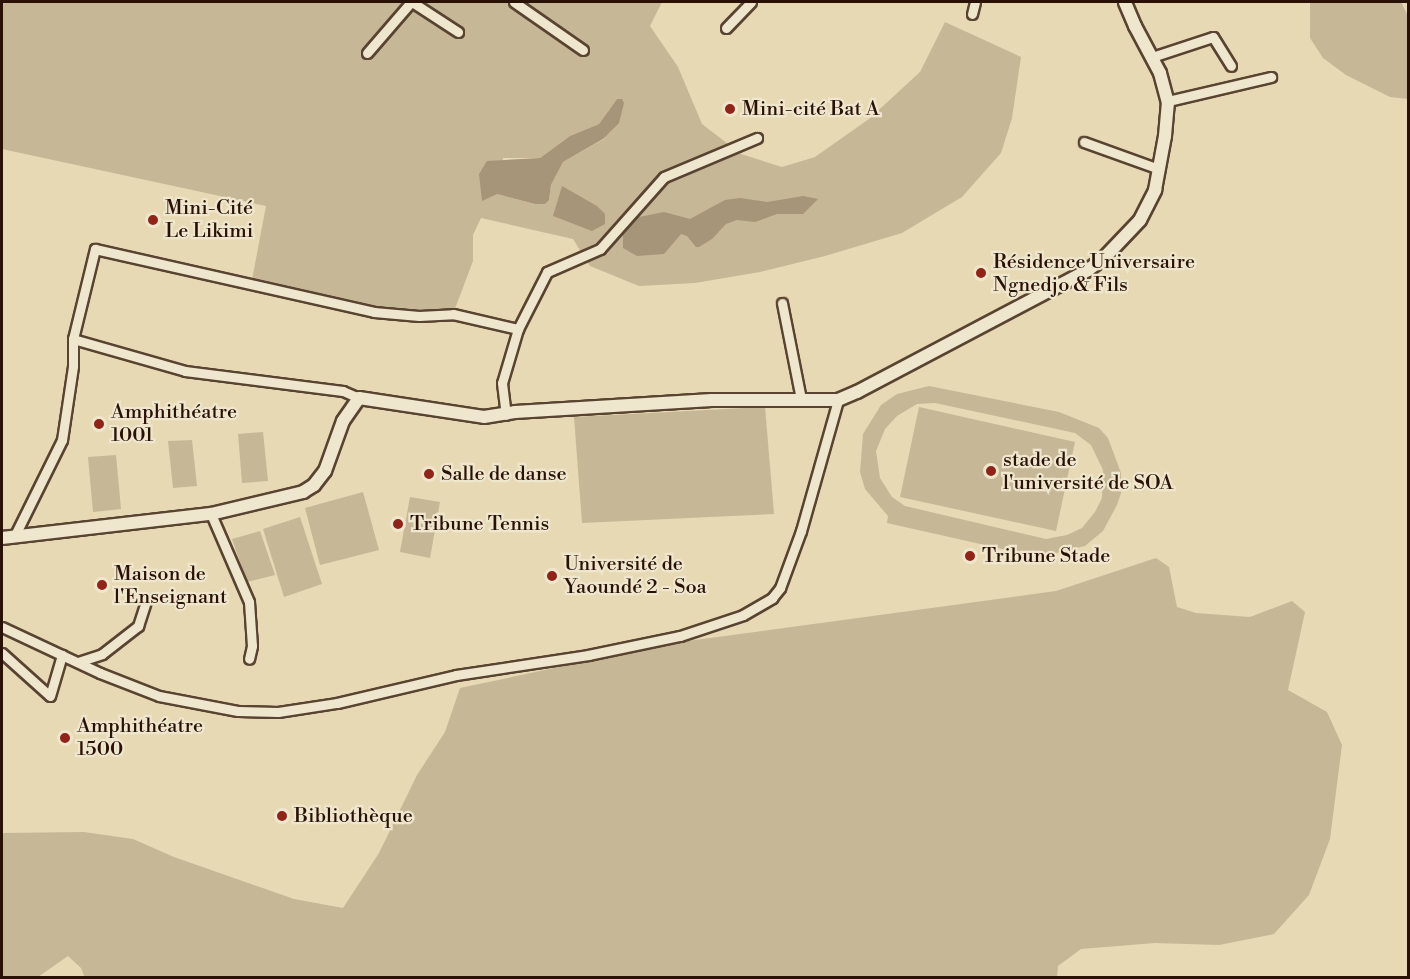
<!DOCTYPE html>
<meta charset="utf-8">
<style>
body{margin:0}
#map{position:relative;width:1410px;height:979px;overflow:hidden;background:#e6d9b4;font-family:"Libre Bodoni",serif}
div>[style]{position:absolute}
.green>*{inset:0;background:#c6b796}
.water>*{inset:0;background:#a69578}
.roads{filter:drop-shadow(2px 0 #594331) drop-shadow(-2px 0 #594331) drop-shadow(0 2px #594331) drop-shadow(0 -2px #594331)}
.minor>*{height:9px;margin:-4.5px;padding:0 4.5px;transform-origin:4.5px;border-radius:4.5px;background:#efe6ce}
.tertiary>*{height:12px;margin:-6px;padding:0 6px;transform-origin:6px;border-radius:6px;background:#efe6ce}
.dots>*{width:16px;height:16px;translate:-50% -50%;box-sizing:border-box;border:3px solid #efe6ce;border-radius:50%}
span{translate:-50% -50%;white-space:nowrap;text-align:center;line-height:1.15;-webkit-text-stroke:4.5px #efe6ce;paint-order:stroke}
.poi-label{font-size:20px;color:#2a1105}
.left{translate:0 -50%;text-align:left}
.frame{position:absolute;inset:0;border:3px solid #2a1105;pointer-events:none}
</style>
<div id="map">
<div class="green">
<div style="clip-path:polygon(evenodd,2px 2px,662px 2px,650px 26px,678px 67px,702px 124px,741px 154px,782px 167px,815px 157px,869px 119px,920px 72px,945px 22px,1021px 57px,1012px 118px,1001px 153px,962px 197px,902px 233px,825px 256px,760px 272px,695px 283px,639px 286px,590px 266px,573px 239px,481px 218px,473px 235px,473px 261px,453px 314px,419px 316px,251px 285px,266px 206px,2px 149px,2px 2px,617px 99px,604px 139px,563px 162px,551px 185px,549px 200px,535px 204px,497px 194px,503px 158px,540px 158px,570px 136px,599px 124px,617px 99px)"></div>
<div style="clip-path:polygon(1310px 2px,1401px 2px,1408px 16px,1408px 99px,1390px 97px,1346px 75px,1323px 58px,1310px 38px)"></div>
<div style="clip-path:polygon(evenodd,929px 386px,1059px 412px,1099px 428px,1108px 438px,1121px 473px,1121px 493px,1117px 505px,1103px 531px,1085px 546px,1049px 555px,1047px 559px,887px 523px,888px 516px,865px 489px,860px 472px,863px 434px,881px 405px,897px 394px,929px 386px,935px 403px,1075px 433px,1091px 445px,1103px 470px,1102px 498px,1095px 512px,1082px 528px,1067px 535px,1046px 539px,905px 506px,892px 497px,880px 478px,876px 451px,885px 429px,897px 416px,917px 404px,935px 403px)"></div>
<div style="clip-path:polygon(765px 407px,774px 514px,582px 523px,574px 417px)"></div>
<div style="clip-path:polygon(919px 407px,1075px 442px,1056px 531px,900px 497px)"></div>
<div style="clip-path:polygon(263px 432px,268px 481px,242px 483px,238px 434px)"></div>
<div style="clip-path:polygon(192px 440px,197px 486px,173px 488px,168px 441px)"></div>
<div style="clip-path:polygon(116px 455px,121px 509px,93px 512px,88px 457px)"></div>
<div style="clip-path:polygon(363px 492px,379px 550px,320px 565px,305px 508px)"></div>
<div style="clip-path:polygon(410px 497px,440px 502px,430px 558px,400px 552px)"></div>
<div style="clip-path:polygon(300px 517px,322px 584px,284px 597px,263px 529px)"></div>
<div style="clip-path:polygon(260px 531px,275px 575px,247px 582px,232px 539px)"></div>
<div style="clip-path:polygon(1156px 558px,1169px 567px,1177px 607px,1196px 613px,1250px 617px,1292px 601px,1305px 612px,1288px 690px,1327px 712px,1342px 745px,1330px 839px,1309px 895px,1274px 934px,1219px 945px,1155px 943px,1081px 949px,1058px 966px,1057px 978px,85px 978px,81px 968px,68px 956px,38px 977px,2px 977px,2px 833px,84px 832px,133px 839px,174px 857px,294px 899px,343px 908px,379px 853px,417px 775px,445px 732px,460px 688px,673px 643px,1056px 591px)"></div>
</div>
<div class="water">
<div style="clip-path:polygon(617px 99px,622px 99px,624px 103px,619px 123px,603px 139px,563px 162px,551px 185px,549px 200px,545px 204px,535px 204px,497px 194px,482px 201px,479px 174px,487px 161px,540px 158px,570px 136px,599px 124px)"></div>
<div style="clip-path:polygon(562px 186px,597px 206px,605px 214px,605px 224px,592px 231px,553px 216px)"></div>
<div style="clip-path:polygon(803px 196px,818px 199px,803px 214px,777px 214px,755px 222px,737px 220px,726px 224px,712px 239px,699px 247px,696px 247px,687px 236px,681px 234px,664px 254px,637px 256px,623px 248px,623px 227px,629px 220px,639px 217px,664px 212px,690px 219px,725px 200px,740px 198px,767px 202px)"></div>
</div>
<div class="roads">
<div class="minor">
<div style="left:412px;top:2px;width:55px;rotate:33.1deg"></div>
<div style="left:514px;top:2px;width:84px;rotate:34.8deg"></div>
<div style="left:972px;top:14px;width:12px;rotate:-76deg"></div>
<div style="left:726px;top:28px;width:36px;rotate:-46deg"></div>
<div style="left:367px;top:53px;width:67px;rotate:-49.2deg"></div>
<div style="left:1152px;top:57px;width:64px;rotate:-18.2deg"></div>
<div style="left:1213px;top:37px;width:34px;rotate:58deg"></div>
<div style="left:1168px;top:101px;width:106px;rotate:-13.1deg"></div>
<div style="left:1084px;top:142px;width:80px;rotate:19.8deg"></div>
<div style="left:782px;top:303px;width:98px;rotate:78.8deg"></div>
<div style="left:518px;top:329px;width:64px;rotate:-63deg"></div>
<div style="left:547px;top:272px;width:58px;rotate:-23.5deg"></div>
<div style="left:600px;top:249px;width:96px;rotate:-48.4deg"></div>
<div style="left:664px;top:177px;width:101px;rotate:-22.8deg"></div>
<div style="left:73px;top:339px;width:116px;rotate:15.9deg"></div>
<div style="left:185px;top:371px;width:159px;rotate:7.2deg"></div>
<div style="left:343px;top:391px;width:17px;rotate:24deg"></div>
<div style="left:211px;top:514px;width:96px;rotate:66.6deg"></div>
<div style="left:249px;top:602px;width:44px;rotate:86.1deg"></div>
<div style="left:252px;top:646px;width:13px;rotate:103deg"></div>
<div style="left:14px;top:537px;width:108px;rotate:-63.7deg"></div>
<div style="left:62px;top:440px;width:75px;rotate:-81.5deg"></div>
<div style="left:73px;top:366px;width:27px;rotate:-90deg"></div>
<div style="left:73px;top:339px;width:93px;rotate:-76.3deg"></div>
<div style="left:95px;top:249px;width:286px;rotate:12.7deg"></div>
<div style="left:374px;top:312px;width:45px;rotate:5.1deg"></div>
<div style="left:419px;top:316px;width:34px;rotate:-3deg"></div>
<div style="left:453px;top:314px;width:67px;rotate:13deg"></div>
<div style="left:518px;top:329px;width:56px;rotate:106.5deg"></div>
<div style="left:502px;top:383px;width:32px;rotate:83deg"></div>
<div style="left:2px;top:627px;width:108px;rotate:25.1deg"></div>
<div style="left:100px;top:673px;width:63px;rotate:21.3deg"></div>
<div style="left:159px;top:696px;width:80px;rotate:10.8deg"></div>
<div style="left:238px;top:711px;width:40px;rotate:1.4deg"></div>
<div style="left:278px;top:712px;width:60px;rotate:-8.7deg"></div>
<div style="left:337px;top:703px;width:122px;rotate:-13.2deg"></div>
<div style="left:456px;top:675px;width:134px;rotate:-8.6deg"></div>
<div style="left:588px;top:655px;width:94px;rotate:-11.7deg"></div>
<div style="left:680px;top:636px;width:66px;rotate:-18.4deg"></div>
<div style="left:743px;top:615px;width:34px;rotate:-30deg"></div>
<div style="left:772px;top:598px;width:13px;rotate:-51deg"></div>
<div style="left:780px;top:588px;width:61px;rotate:-69.8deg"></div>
<div style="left:801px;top:531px;width:136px;rotate:-74.2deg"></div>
<div style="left:2px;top:653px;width:64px;rotate:41.9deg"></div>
<div style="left:50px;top:696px;width:43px;rotate:-73.7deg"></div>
<div style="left:78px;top:662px;width:25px;rotate:-18deg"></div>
<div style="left:102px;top:654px;width:46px;rotate:-37.9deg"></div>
<div style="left:138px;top:626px;width:23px;rotate:-72deg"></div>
</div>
<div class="tertiary">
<div style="left:2px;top:538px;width:210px;rotate:-6.6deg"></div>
<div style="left:211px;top:514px;width:95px;rotate:-13.4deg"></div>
<div style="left:303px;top:492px;width:13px;rotate:-32deg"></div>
<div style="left:314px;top:485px;width:18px;rotate:-52deg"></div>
<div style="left:325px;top:471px;width:53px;rotate:-70.2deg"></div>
<div style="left:343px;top:421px;width:28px;rotate:-55deg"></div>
<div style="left:359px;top:398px;width:126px;rotate:8.6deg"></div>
<div style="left:484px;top:417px;width:31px;rotate:-9deg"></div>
<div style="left:515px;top:412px;width:197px;rotate:-3.5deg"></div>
<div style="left:712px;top:400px;width:126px"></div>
<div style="left:838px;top:400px;width:21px;rotate:-23deg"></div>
<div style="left:857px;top:392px;width:261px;rotate:-27.8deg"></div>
<div style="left:1088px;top:270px;width:20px;rotate:-37deg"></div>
<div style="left:1104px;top:258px;width:52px;rotate:-46.5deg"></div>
<div style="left:1140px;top:220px;width:34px;rotate:-63deg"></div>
<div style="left:1155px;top:190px;width:55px;rotate:-79.5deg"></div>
<div style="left:1165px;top:136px;width:33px;rotate:-85deg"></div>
<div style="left:1168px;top:103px;width:31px;rotate:-105deg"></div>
<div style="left:1160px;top:73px;width:53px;rotate:-118deg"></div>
<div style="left:1135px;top:26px;width:26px;rotate:-113deg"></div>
</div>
</div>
<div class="dots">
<div style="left:730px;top:109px;background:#8f2418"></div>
<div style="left:153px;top:220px;background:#8f2418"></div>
<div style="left:981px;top:273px;background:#8f2418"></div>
<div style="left:99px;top:424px;background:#8f2418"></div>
<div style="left:991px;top:471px;background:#8f2418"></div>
<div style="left:429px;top:474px;background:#8f2418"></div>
<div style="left:398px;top:524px;background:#8f2418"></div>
<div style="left:970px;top:556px;background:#8f2418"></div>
<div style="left:552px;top:576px;background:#8f2418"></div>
<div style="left:102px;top:585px;background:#8f2418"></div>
<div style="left:65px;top:738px;background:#8f2418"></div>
<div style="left:282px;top:816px;background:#8f2418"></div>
</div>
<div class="poi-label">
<span class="left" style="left:742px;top:109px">Mini-cité Bat A</span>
<span class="left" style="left:165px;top:220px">Mini-Cité<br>Le Likimi</span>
<span class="left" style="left:993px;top:274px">Résidence Universaire<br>Ngnedjo &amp; Fils</span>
<span class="left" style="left:111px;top:424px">Amphithéatre<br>1001</span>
<span class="left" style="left:1003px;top:472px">stade de<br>l'université de SOA</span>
<span class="left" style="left:441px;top:474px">Salle de danse</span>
<span class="left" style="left:410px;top:524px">Tribune Tennis</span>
<span class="left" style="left:982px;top:556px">Tribune Stade</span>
<span class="left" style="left:564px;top:576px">Université de<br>Yaoundé 2 - Soa</span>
<span class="left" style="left:114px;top:586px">Maison de<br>l'Enseignant</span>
<span class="left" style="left:77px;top:738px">Amphithéatre<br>1500</span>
<span class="left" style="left:294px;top:816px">Bibliothèque</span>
</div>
<div class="frame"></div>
</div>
